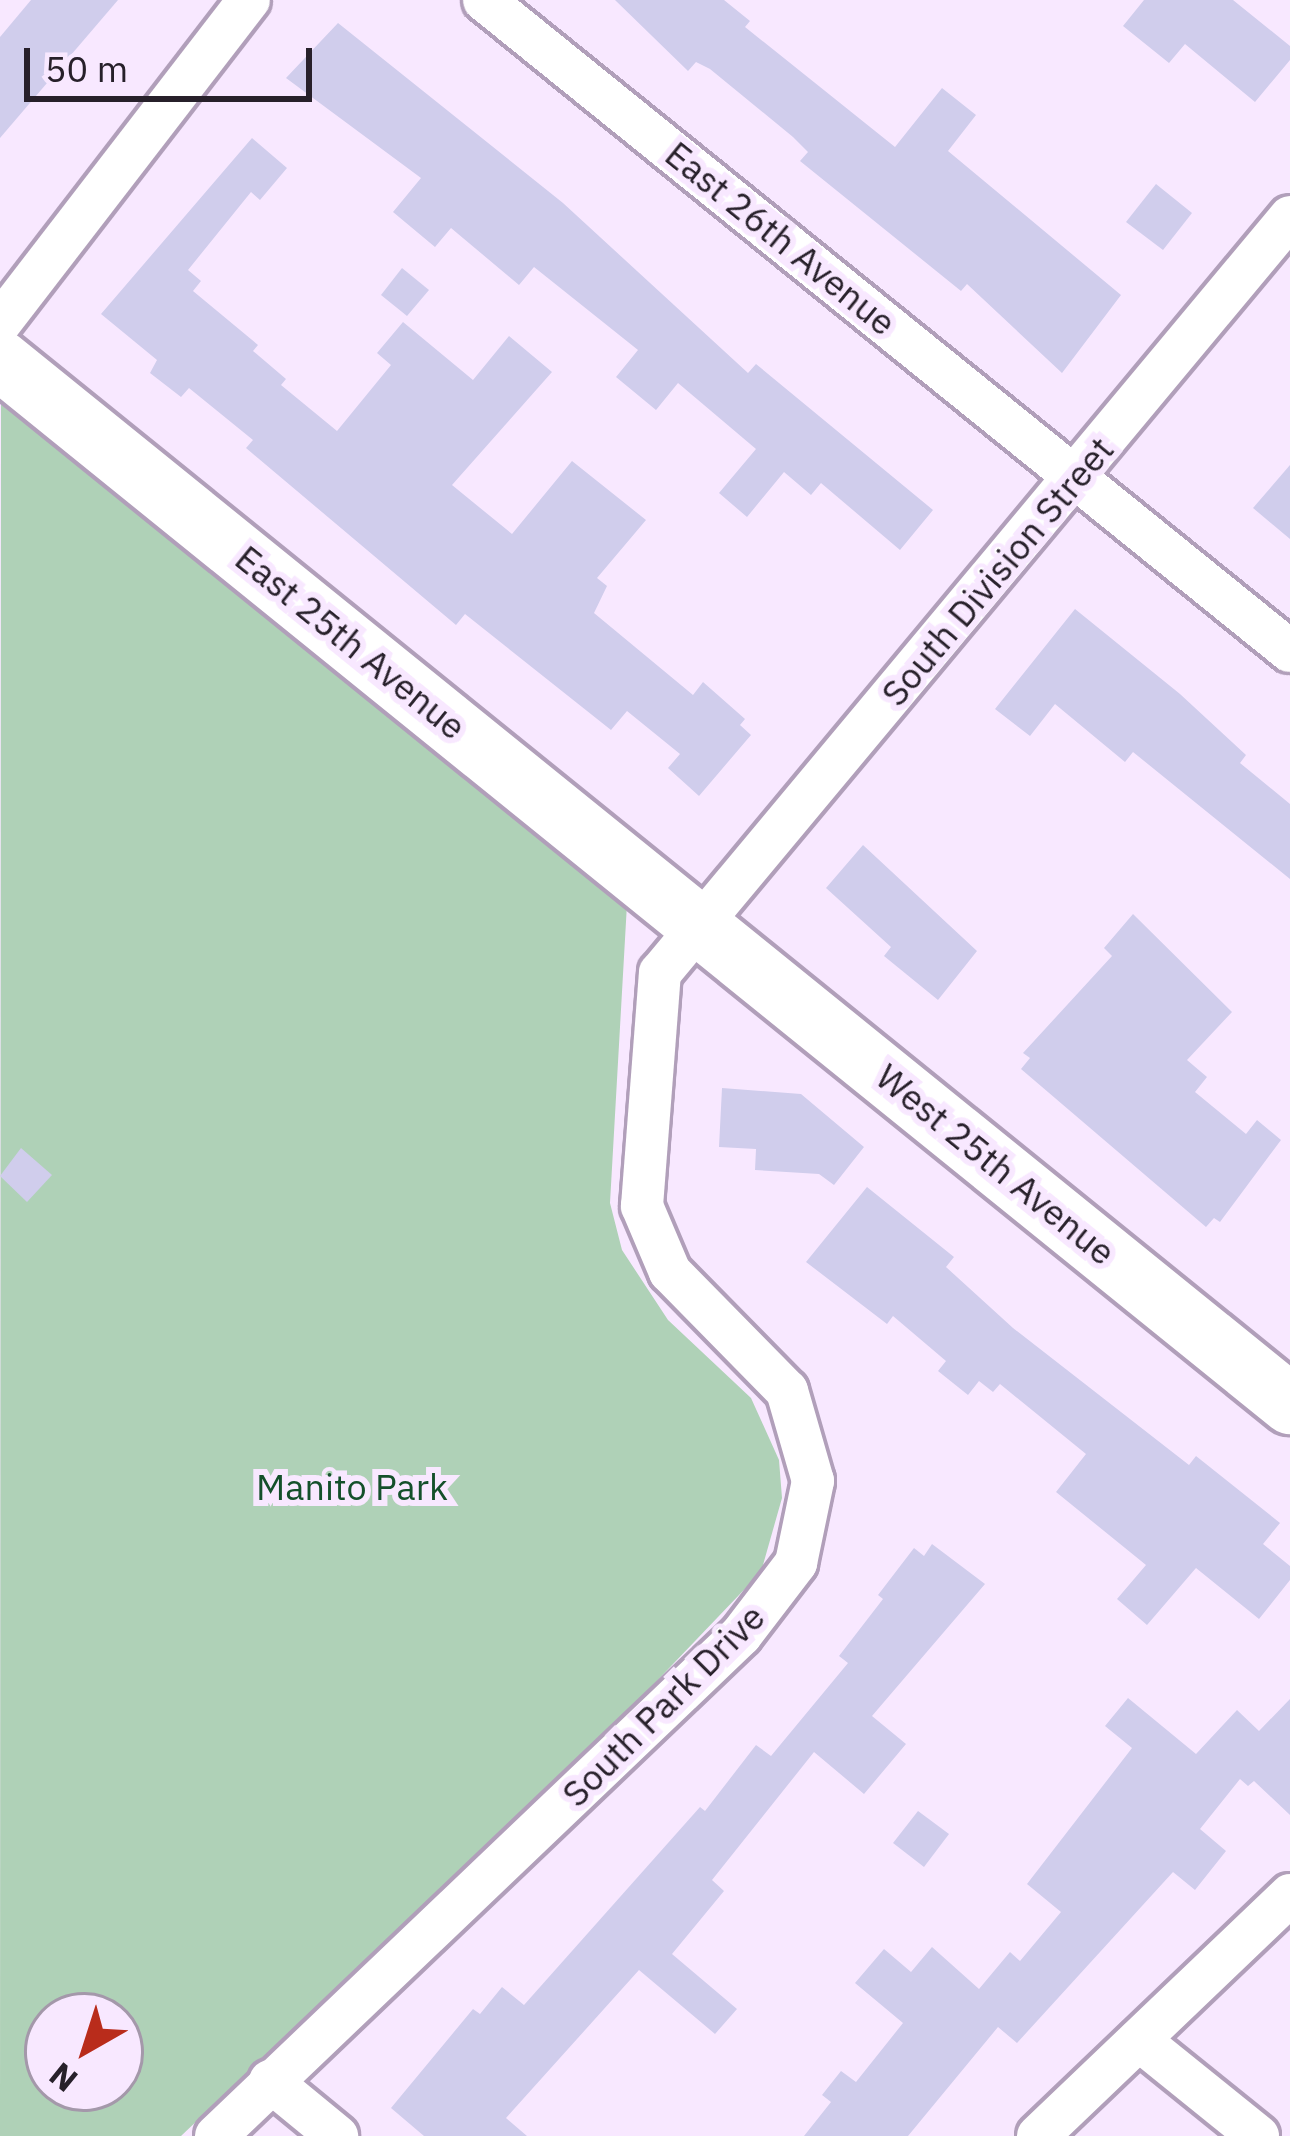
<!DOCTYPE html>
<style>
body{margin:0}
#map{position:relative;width:1290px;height:2136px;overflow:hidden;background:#f8e8ff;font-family:"IBM Plex Sans",sans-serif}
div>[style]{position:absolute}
.green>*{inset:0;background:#afd1b7}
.building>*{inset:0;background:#d0cdec}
.roads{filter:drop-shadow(3px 0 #b19fba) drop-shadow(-3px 0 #b19fba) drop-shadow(0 3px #b19fba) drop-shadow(0 -3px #b19fba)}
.street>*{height:42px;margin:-21px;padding:0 21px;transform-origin:21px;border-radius:21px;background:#fff}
.secondary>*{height:60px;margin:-30px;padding:0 30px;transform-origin:30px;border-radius:30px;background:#fff}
span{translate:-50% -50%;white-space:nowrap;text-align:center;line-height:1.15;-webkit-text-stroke:12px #f8e8ff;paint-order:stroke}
.street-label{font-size:36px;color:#27202a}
.park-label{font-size:36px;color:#14502b}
.north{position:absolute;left:24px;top:1992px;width:120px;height:120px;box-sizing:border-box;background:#f8e8ff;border:3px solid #a498aa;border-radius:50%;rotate:219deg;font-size:33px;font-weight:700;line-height:48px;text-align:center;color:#27202a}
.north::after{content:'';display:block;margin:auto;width:42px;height:54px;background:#b92c1b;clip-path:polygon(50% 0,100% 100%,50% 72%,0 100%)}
.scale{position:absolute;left:24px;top:48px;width:288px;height:54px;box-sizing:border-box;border:6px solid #27202a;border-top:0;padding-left:15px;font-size:36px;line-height:42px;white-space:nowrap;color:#27202a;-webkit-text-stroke:9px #f8e8ff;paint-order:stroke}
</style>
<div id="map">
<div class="green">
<div style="clip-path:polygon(evenodd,1px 402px,627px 904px,610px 1203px,622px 1250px,668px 1320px,751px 1398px,779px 1460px,782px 1498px,761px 1572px,631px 1708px,181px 2136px,0 2136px,1px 402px,48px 2016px,120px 2016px,120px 2088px,48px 2088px,48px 2016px)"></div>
</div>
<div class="building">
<div style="clip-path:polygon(31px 0,118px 0,0 138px,0 37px)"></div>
<div style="clip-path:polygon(615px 0,724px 0,750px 21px,745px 27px,895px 147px,942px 88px,976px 115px,948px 151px,1121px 295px,1062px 373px,967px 284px,961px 291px,800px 161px,808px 152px,793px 137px,710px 69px,696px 62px,688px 71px)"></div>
<div style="clip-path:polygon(1144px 0,1233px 0,1290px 46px,1290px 60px,1255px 102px,1185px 44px,1169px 63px,1123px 26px)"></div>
<div style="clip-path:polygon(338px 23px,563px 203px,748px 373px,756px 364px,933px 510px,900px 550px,821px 483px,811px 495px,784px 472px,747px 517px,719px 493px,756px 449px,678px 383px,656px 410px,616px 377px,638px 350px,534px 267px,519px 285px,451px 228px,435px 247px,393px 212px,421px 178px,286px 78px)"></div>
<div style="clip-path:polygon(252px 138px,287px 168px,260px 200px,251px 192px,188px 270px,201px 281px,193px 291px,258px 345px,253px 351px,286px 379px,281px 385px,337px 431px,391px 365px,377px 353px,403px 322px,473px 380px,509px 336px,552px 372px,452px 485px,512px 534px,572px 461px,646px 520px,597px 578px,607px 586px,594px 613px,693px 695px,703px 682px,745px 719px,740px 725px,751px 735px,699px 796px,668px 768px,680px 754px,627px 711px,611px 730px,465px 614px,456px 625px,246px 448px,253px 440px,189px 388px,181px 397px,150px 373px,157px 360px,101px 314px)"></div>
<div style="clip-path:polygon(1156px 184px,1192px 213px,1163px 250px,1126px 222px)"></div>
<div style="clip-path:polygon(402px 268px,429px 290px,407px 316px,381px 295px)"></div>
<div style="clip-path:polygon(1290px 465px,1290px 539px,1253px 508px)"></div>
<div style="clip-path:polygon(1075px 609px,1180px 694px,1246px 755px,1240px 763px,1290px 804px,1290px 879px,1133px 752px,1125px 762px,1055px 704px,1030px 736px,995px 709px)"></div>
<div style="clip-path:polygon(863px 845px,977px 951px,938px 1000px,884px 956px,891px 947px,826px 888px)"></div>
<div style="clip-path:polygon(1133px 914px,1232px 1012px,1187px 1060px,1207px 1077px,1195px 1092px,1246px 1134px,1257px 1120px,1281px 1140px,1220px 1222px,1214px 1218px,1206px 1227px,1021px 1069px,1030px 1058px,1023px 1053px,1112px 956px,1104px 948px)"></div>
<div style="clip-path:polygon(722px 1088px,801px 1094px,864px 1147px,834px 1185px,819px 1174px,755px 1170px,756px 1149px,719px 1147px)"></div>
<div style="clip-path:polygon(21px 1148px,52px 1175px,27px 1202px,0 1176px)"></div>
<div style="clip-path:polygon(867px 1187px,954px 1257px,946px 1267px,1013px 1328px,1189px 1465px,1196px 1456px,1280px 1523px,1263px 1544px,1290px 1566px,1290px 1580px,1259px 1619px,1196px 1568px,1147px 1625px,1117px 1599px,1146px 1565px,1056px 1492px,1086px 1454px,1000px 1384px,993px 1392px,979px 1381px,968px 1395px,938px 1371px,946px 1361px,893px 1316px,887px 1324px,806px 1262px)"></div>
<div style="clip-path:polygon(932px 1544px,985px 1584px,872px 1716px,906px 1744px,864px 1794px,814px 1752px,712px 1880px,724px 1891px,672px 1954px,737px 2009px,715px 2034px,639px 1970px,506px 2118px,527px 2136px,424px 2136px,391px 2108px,473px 2009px,480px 2014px,502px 1987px,524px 2005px,700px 1807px,705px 1811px,756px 1745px,771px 1756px,848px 1663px,839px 1656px,883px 1599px,878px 1595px,914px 1548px,924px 1556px)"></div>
<div style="clip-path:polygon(1128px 1698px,1196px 1754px,1237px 1710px,1259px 1731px,1290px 1699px,1290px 1815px,1254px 1781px,1248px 1786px,1240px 1779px,1200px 1829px,1226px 1851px,1195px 1890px,1173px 1872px,1017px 2043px,998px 2027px,908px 2136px,804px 2136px,831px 2102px,822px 2095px,841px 2071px,856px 2082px,903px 2023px,855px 1983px,884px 1949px,911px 1972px,932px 1947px,979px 1989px,1010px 1952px,1020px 1961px,1061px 1912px,1027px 1884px,1132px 1748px,1105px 1726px)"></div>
<div style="clip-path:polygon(918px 1811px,949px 1834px,924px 1867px,893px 1843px)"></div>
</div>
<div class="roads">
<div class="street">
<div style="left:484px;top:0;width:1036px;rotate:38.93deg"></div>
<div style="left:0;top:323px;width:408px;rotate:-52.4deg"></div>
<div style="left:1139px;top:2040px;width:153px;rotate:38.9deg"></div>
<div style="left:270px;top:2081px;width:87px;rotate:39.4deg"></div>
<div style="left:216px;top:2136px;width:726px;rotate:-43.66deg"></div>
<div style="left:741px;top:1635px;width:91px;rotate:-52.6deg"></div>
<div style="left:796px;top:1563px;width:84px;rotate:-78.3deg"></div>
<div style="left:813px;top:1481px;width:94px;rotate:-106.1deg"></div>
<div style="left:787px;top:1391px;width:167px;rotate:-134.5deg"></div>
<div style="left:670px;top:1272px;width:72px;rotate:-113deg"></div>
<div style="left:642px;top:1206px;width:234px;rotate:-85.6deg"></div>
<div style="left:660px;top:973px;width:984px;rotate:-50.19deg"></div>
<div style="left:1038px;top:2136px;width:349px;rotate:-43.7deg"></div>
</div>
<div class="secondary">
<div style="left:0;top:360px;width:1660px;rotate:38.98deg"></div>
</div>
</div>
<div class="street-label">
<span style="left:781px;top:238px;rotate:39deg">East 26th Avenue</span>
<span style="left:997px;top:571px;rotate:-50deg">South Division Street</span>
<span style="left:351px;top:642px;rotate:39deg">East 25th Avenue</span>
<span style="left:996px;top:1164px;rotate:39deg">West 25th Avenue</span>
<span style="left:663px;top:1705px;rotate:-45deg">South Park Drive</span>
</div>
<div class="park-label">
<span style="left:352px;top:1487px">Manito Park</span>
</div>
<div class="north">N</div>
<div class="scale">50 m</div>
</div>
